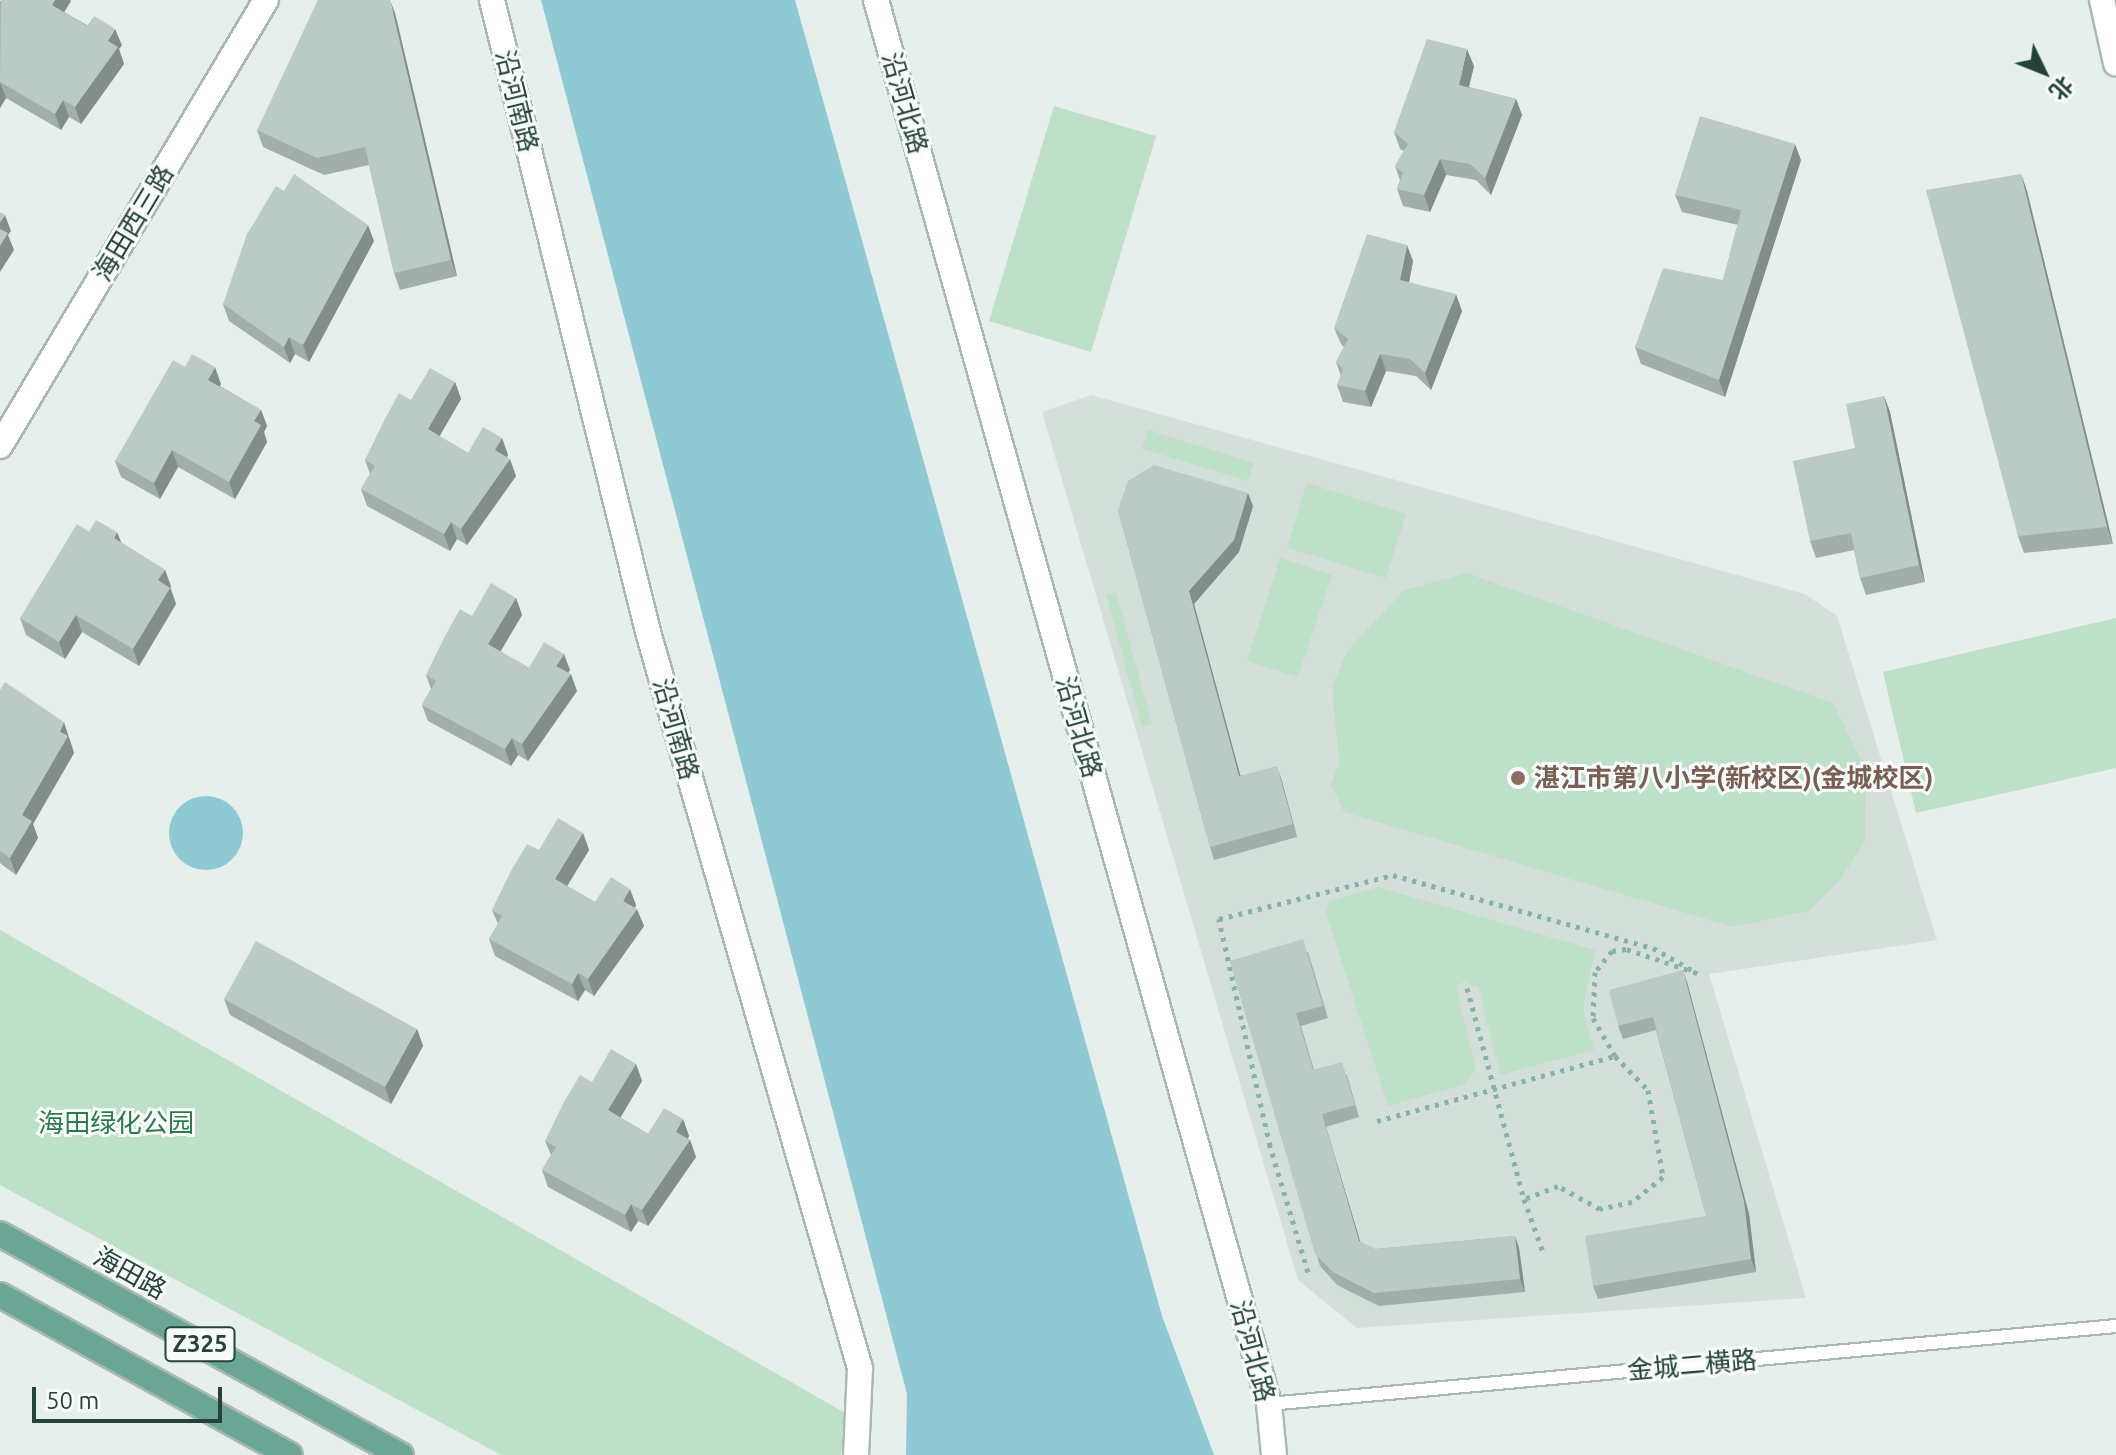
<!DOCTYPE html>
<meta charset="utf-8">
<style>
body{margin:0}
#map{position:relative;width:2116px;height:1455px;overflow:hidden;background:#e6efeb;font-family:Ubuntu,"Noto Sans SC",sans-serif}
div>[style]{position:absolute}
.built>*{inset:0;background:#d4dfda}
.green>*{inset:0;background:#bfe0c8}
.water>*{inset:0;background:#8ec9d4}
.round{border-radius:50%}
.path>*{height:5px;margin-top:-2.5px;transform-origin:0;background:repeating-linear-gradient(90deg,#86b3a5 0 4px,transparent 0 10px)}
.roads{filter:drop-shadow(2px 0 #a8b8b2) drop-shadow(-2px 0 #a8b8b2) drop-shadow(0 2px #a8b8b2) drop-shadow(0 -2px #a8b8b2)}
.service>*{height:12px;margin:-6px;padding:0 6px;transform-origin:6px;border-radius:6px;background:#fff}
.minor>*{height:24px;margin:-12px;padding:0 12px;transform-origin:12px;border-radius:12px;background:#fff}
.tertiary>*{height:24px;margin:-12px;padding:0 12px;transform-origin:12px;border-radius:12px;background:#fff}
.primary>*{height:24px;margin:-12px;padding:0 12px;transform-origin:12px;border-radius:12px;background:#6aa596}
.wall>*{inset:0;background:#a1aea9}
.shaded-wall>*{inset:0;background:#838d89}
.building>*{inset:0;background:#bbcac4}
.dots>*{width:22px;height:22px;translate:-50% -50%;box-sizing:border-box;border:4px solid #f7fbf9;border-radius:50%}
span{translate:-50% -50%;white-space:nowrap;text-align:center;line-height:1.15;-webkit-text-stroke:6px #f7fbf9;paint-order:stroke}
.shield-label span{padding:2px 6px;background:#f7fbf9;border:2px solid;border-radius:6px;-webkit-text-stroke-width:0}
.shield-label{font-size:24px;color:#24423a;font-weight:700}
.street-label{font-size:26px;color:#24423a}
.education-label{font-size:26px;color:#785e54;font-weight:700}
.left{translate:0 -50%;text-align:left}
.park-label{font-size:26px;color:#2d7a4b}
.north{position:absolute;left:2004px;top:32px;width:80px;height:80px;-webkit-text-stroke:6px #f7fbf9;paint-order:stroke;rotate:133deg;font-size:22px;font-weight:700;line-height:32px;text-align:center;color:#24423a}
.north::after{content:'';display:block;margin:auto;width:28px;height:36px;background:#24423a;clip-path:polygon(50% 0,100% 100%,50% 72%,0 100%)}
.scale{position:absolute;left:32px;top:1387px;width:190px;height:36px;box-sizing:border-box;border:4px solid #24423a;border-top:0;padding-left:10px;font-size:24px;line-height:28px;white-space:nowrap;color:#24423a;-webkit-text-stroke:6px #f7fbf9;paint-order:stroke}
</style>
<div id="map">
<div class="built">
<div style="clip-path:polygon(1091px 395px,1805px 594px,1837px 616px,1937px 940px,1709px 974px,1806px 1298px,1357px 1328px,1298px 1280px,1042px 412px)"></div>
</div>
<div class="green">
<div style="clip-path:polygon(1054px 106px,1156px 136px,1091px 352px,989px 321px)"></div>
<div style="clip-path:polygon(1148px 430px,1254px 463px,1248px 481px,1142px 449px)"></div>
<div style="clip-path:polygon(1307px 483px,1406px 514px,1386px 578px,1287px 548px)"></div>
<div style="clip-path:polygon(1280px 558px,1332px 575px,1298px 677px,1247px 661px)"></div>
<div style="clip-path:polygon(1467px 573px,1833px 703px,1866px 770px,1865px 841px,1839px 882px,1808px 911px,1733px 927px,1344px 812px,1331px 785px,1339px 763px,1332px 687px,1347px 651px,1404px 590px)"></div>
<div style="clip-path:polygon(1116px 592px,1152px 724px,1142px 727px,1106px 595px)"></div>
<div style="clip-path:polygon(2116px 618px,2116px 768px,1916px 813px,1883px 672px)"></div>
<div style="clip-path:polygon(1378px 887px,1595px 950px,1583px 1009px,1594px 1050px,1500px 1075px,1478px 987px,1464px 982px,1456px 986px,1476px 1070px,1463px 1085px,1388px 1106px,1326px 913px,1329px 901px)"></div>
<div style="clip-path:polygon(0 930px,847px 1414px,841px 1455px,501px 1455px,0 1185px)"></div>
</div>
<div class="water">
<div style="clip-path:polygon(541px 0,795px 0,1162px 1316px,1214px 1455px,906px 1455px,907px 1394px)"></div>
<div class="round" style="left:169px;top:796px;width:74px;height:74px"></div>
</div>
<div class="path">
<div style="left:1467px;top:988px;width:219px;rotate:74.9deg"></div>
<div style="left:1377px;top:1121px;width:247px;rotate:-15.3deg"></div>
<div style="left:1308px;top:1272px;width:132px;rotate:-106.8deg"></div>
<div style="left:1270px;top:1146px;width:233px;rotate:-102.7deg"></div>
<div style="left:1219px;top:919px;width:179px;rotate:-14.2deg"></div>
<div style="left:1393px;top:875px;width:270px;rotate:15.7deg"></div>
<div style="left:1653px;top:948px;width:51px;rotate:29.6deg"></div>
<div style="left:1697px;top:973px;width:75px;rotate:-161.3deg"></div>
<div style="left:1626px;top:949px;width:14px;rotate:172deg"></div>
<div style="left:1612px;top:951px;width:27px;rotate:129deg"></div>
<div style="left:1595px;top:972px;width:46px;rotate:92.5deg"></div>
<div style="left:1593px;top:1018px;width:44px;rotate:59.9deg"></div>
<div style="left:1615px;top:1056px;width:47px;rotate:45.9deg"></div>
<div style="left:1648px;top:1090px;width:88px;rotate:80.2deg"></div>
<div style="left:1663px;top:1177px;width:40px;rotate:141deg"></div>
<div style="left:1632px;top:1202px;width:33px;rotate:168deg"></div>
<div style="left:1600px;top:1209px;width:48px;rotate:-151.3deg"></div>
<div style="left:1558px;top:1186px;width:36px;rotate:159deg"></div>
<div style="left:1524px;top:1199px;width:59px;rotate:70.3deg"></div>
</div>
<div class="roads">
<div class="service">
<div style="left:1269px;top:1404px;width:851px;rotate:-5.26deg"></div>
</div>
<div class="minor">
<div style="left:492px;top:0;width:651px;rotate:76.13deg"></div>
<div style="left:648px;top:632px;width:766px;rotate:73.93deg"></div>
<div style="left:860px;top:1368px;width:87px;rotate:92.6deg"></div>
<div style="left:0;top:446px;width:519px;rotate:-59.19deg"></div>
</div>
<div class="tertiary">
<div style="left:876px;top:0;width:1458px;rotate:74.36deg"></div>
<div style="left:1269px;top:1404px;width:51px;rotate:84.4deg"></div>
<div style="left:2102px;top:0;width:65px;rotate:77.5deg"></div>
</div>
<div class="primary">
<div style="left:0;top:1234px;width:458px;rotate:28.9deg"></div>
<div style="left:0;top:1295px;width:331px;rotate:28.9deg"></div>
</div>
</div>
<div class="wall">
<div style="clip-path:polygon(0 1px,71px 1px,64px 12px,122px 45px,119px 49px,124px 64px,81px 124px,69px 117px,61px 130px,6px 98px,0 108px)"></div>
<div style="clip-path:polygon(395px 13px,457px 276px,400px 290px,394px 273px,369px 165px,324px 175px,263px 147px,257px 130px)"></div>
<div style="clip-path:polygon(1474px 66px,1469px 87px,1516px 99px,1522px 115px,1491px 195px,1476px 180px,1446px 175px,1430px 212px,1403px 206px,1397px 189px,1400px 180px,1395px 166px,1404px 151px,1400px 149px,1394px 132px)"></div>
<div style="clip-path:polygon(1801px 160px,1725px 397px,1641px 364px,1635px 347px,1723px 280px,1738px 225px,1682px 212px,1675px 195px)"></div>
<div style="clip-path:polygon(2021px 174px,2027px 191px,2113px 544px,2024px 553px,2018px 536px)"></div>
<div style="clip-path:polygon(374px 241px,309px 362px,295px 354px,290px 363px,229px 321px,223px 304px)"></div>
<div style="clip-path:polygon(1413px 261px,1409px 283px,1462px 311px,1431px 390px,1416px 376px,1386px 371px,1371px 407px,1343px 402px,1337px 385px,1341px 376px,1336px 362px,1344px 347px,1341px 344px,1334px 328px)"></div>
<div style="clip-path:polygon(185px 367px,221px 384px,220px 386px,261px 410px,267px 426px,264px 432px,267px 442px,235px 499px,178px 467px,160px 499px,121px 477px,115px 461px)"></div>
<div style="clip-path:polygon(455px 382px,461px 399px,439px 436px,468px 453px,502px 438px,508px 455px,507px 457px,516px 476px,467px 545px,457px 539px,450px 551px,367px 506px,361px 489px,370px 474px,365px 460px,411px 400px)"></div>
<div style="clip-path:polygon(1884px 396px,1890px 412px,1925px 582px,1866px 595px,1860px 578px,1854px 550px,1816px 558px,1810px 541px,1855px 448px)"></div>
<div style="clip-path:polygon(1253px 506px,1239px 552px,1194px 604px,1240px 775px,1281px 778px,1297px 837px,1214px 860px,1210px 847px,1118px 510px)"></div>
<div style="clip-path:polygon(89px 532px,122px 543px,165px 570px,176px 604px,139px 666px,82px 632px,65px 659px,26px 635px,20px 618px)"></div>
<div style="clip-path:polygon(516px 598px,522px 615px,500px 651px,529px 668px,570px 670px,568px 673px,577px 691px,528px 761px,518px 755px,511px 766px,428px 721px,422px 705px,431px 689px,426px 675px,472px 616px)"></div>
<div style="clip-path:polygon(0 690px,70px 739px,70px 740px,74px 753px,33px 824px,38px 838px,16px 875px,0 863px)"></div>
<div style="clip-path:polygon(583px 833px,589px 850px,567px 886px,595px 902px,636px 905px,635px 908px,644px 926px,594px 996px,585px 990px,578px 1001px,495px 956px,489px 939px,498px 924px,492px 910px,539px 850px)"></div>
<div style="clip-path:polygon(1308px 952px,1328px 1018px,1301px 1026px,1314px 1070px,1347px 1075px,1359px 1117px,1326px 1127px,1360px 1242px,1375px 1249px,1515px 1236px,1519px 1248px,1525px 1292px,1379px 1306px,1337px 1285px,1320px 1266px,1230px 961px)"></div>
<div style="clip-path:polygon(1687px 982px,1749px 1214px,1756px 1272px,1598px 1299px,1593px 1286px,1706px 1216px,1656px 1030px,1623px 1039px,1618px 1026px)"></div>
<div style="clip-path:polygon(224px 999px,417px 1029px,423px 1046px,391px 1104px,230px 1015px)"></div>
<div style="clip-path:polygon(636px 1064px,642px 1081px,620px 1117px,648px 1134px,683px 1119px,689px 1136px,688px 1139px,690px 1140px,696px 1157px,648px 1226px,638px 1221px,631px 1232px,548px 1187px,542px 1170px,551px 1155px,545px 1141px,592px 1082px)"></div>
</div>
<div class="shaded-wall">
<div style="clip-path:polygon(55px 0,70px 0,71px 1px,58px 22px,52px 5px)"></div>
<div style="clip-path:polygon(390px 0,395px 13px,457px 276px,451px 260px)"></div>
<div style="clip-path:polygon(115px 29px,122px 45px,119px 49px,124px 64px,81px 124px,75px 107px,108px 41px)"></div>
<div style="clip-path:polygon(1467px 49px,1474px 66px,1465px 102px,1459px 85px)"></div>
<div style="clip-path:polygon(0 82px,6px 98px,0 108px)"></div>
<div style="clip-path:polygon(1516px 99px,1522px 115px,1491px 195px,1485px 178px)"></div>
<div style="clip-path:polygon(63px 100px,69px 117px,61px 130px,55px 114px)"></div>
<div style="clip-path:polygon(1795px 144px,1801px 160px,1725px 397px,1719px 380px)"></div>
<div style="clip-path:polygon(1440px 159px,1446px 175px,1430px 212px,1424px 195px)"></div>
<div style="clip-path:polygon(2021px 174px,2027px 191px,2113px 544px,2107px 527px)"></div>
<div style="clip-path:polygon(5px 215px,11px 231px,8px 235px,14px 250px,0 272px,0 222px)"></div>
<div style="clip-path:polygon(368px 225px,374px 241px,309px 362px,303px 345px)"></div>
<div style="clip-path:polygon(1407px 245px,1413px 261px,1406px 297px,1400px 280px)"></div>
<div style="clip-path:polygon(1456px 294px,1462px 311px,1431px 390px,1425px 373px)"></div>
<div style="clip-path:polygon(289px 337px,295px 354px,290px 363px,284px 347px)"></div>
<div style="clip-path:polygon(1380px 354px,1386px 371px,1371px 407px,1365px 391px)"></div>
<div style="clip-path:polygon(215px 367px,221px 384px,214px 396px,208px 380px)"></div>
<div style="clip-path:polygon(455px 382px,461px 399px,434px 446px,428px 429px)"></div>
<div style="clip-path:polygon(1884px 396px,1890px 412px,1925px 582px,1919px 565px)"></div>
<div style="clip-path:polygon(261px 410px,267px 426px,264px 432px,267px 442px,235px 499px,229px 482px,254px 421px)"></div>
<div style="clip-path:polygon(502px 438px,508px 455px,501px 467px,495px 450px)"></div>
<div style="clip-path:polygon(172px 450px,178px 467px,160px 499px,154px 483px)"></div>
<div style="clip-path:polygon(510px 459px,516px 476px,467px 545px,461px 529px)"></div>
<div style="clip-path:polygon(1248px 493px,1253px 506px,1239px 552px,1194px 604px,1244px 789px,1239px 776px,1189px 591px)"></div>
<div style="clip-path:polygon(451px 522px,457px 539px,450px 551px,444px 534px)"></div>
<div style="clip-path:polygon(117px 532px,124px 549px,114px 538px)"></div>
<div style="clip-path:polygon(165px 570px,171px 586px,164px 597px,158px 580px)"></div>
<div style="clip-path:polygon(170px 588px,176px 604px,139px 666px,133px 649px)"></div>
<div style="clip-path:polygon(516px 598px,522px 615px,495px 661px,488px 644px)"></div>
<div style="clip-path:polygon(76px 615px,82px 632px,65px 659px,59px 642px)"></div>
<div style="clip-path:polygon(564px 654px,570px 670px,562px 683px,556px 666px)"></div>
<div style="clip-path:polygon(571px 674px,577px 691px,528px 761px,522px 744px)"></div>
<div style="clip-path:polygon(64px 722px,74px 753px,33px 824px,38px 838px,16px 875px,10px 858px,22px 815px)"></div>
<div style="clip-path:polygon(512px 738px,518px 755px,511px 766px,505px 749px)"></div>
<div style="clip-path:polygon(1277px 766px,1281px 778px,1297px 837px,1293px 824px)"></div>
<div style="clip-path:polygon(583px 833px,589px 850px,561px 896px,555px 879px)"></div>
<div style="clip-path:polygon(630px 889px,636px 905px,629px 917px,623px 901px)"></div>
<div style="clip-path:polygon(637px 909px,644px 926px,594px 996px,588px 979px)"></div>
<div style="clip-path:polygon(1683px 970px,1687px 982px,1749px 1214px,1756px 1272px,1751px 1259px)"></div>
<div style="clip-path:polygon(578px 973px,585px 990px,578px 1001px,572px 984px)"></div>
<div style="clip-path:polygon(417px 1029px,423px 1046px,391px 1104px,385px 1087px)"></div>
<div style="clip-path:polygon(636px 1064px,642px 1081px,615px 1127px,608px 1110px)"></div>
<div style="clip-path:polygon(1322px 1114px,1326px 1127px,1364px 1254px,1359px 1241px)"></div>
<div style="clip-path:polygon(683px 1119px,689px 1136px,682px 1148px,676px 1132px)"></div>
<div style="clip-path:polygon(690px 1140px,696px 1157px,648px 1226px,642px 1210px)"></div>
<div style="clip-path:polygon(631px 1204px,638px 1221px,631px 1232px,625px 1215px)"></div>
<div style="clip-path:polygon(1515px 1236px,1519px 1248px,1525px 1292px,1520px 1279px)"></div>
</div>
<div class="building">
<div style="clip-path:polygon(1px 0,55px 0,52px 5px,87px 26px,94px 16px,115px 29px,108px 41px,118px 47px,75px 107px,63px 100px,55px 114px,0 82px)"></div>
<div style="clip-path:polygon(318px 0,390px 0,451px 260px,394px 273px,365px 147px,317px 158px,257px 130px)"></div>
<div style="clip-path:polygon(1427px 39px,1467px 49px,1459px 85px,1516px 99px,1485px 178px,1470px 164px,1440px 159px,1424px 195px,1397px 189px,1403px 173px,1395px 166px,1408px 144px,1394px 132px)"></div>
<div style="clip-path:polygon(1700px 116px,1795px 144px,1719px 380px,1635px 347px,1663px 268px,1723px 280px,1741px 210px,1675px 195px)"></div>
<div style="clip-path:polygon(294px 174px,368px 225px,303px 345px,289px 337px,284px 347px,223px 304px,247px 234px,276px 186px,284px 191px)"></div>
<div style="clip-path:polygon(2021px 174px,2107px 527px,2018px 536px,1926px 190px)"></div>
<div style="clip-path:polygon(0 212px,5px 215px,0 222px)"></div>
<div style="clip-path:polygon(0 229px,8px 233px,0 246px)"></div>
<div style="clip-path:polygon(1367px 234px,1407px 245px,1400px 280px,1456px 294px,1425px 373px,1410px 359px,1380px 354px,1365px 391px,1337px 385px,1343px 369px,1336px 362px,1348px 339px,1334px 328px)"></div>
<div style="clip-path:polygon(192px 354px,215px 367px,208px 380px,261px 410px,254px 421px,261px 425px,229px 482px,172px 450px,154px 483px,115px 461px,173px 360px,185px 367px)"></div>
<div style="clip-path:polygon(430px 368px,455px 382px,428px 429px,468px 453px,483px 427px,502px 438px,495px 450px,510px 459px,461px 529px,451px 522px,444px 534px,361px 489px,375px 466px,365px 460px,384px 421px,399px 393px,411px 400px)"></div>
<div style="clip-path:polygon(1884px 396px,1919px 565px,1860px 578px,1851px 533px,1810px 541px,1793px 461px,1855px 448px,1846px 404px)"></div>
<div style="clip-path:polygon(1154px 465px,1248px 493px,1234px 540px,1189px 591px,1239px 776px,1277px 766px,1293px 824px,1210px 847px,1118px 510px,1128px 481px)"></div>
<div style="clip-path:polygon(96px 520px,117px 532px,114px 538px,165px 570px,158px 580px,170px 588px,133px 649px,76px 615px,59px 642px,20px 618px,77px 524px,89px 532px)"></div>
<div style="clip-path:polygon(491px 583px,516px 598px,488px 644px,529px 668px,544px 642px,564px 654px,556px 666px,571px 674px,522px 744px,512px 738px,505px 749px,422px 705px,436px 681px,426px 675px,445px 636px,460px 609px,472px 616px)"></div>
<div style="clip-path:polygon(5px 682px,64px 722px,59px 731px,68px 736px,22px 815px,32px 821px,10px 858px,0 851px,0 690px)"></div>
<div style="clip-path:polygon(558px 818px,583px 833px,555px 879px,595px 902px,611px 877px,630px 889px,623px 901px,637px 909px,588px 979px,578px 973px,572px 984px,489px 939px,502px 916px,492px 910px,511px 871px,527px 844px,539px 850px)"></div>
<div style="clip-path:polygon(1303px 939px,1323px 1006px,1296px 1013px,1313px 1070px,1342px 1062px,1355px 1105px,1322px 1114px,1359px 1241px,1375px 1249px,1515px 1236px,1520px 1279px,1374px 1293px,1333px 1272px,1315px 1254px,1230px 961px)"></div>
<div style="clip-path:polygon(256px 941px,417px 1029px,385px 1087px,224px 999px)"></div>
<div style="clip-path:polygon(1683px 970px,1744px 1201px,1751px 1259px,1593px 1286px,1585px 1236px,1706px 1216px,1653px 1017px,1618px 1026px,1609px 990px)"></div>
<div style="clip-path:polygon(611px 1049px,636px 1064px,608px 1110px,648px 1134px,664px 1108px,683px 1119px,676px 1132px,690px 1140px,642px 1210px,631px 1204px,625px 1215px,542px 1170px,556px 1147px,545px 1141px,564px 1102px,580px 1075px,592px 1082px)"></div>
</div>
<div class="dots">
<div style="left:1518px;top:778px;background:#8d6e63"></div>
</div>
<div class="shield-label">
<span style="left:200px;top:1344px">Z325</span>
</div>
<div class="street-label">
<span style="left:517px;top:101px;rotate:76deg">沿河南路</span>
<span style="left:905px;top:103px;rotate:74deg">沿河北路</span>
<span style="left:133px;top:223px;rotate:-59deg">海田西三路</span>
<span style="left:1079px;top:727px;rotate:74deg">沿河北路</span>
<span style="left:676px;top:729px;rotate:74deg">沿河南路</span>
<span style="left:130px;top:1273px;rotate:29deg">海田路</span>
<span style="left:1253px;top:1351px;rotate:75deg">沿河北路</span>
<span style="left:1692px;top:1365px;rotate:-5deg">金城二横路</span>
</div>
<div class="education-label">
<span class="left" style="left:1534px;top:778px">湛江市第八小学(新校区)(金城校区)</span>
</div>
<div class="park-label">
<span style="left:116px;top:1123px">海田绿化公园</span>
</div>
<div class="north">北</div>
<div class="scale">50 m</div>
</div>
